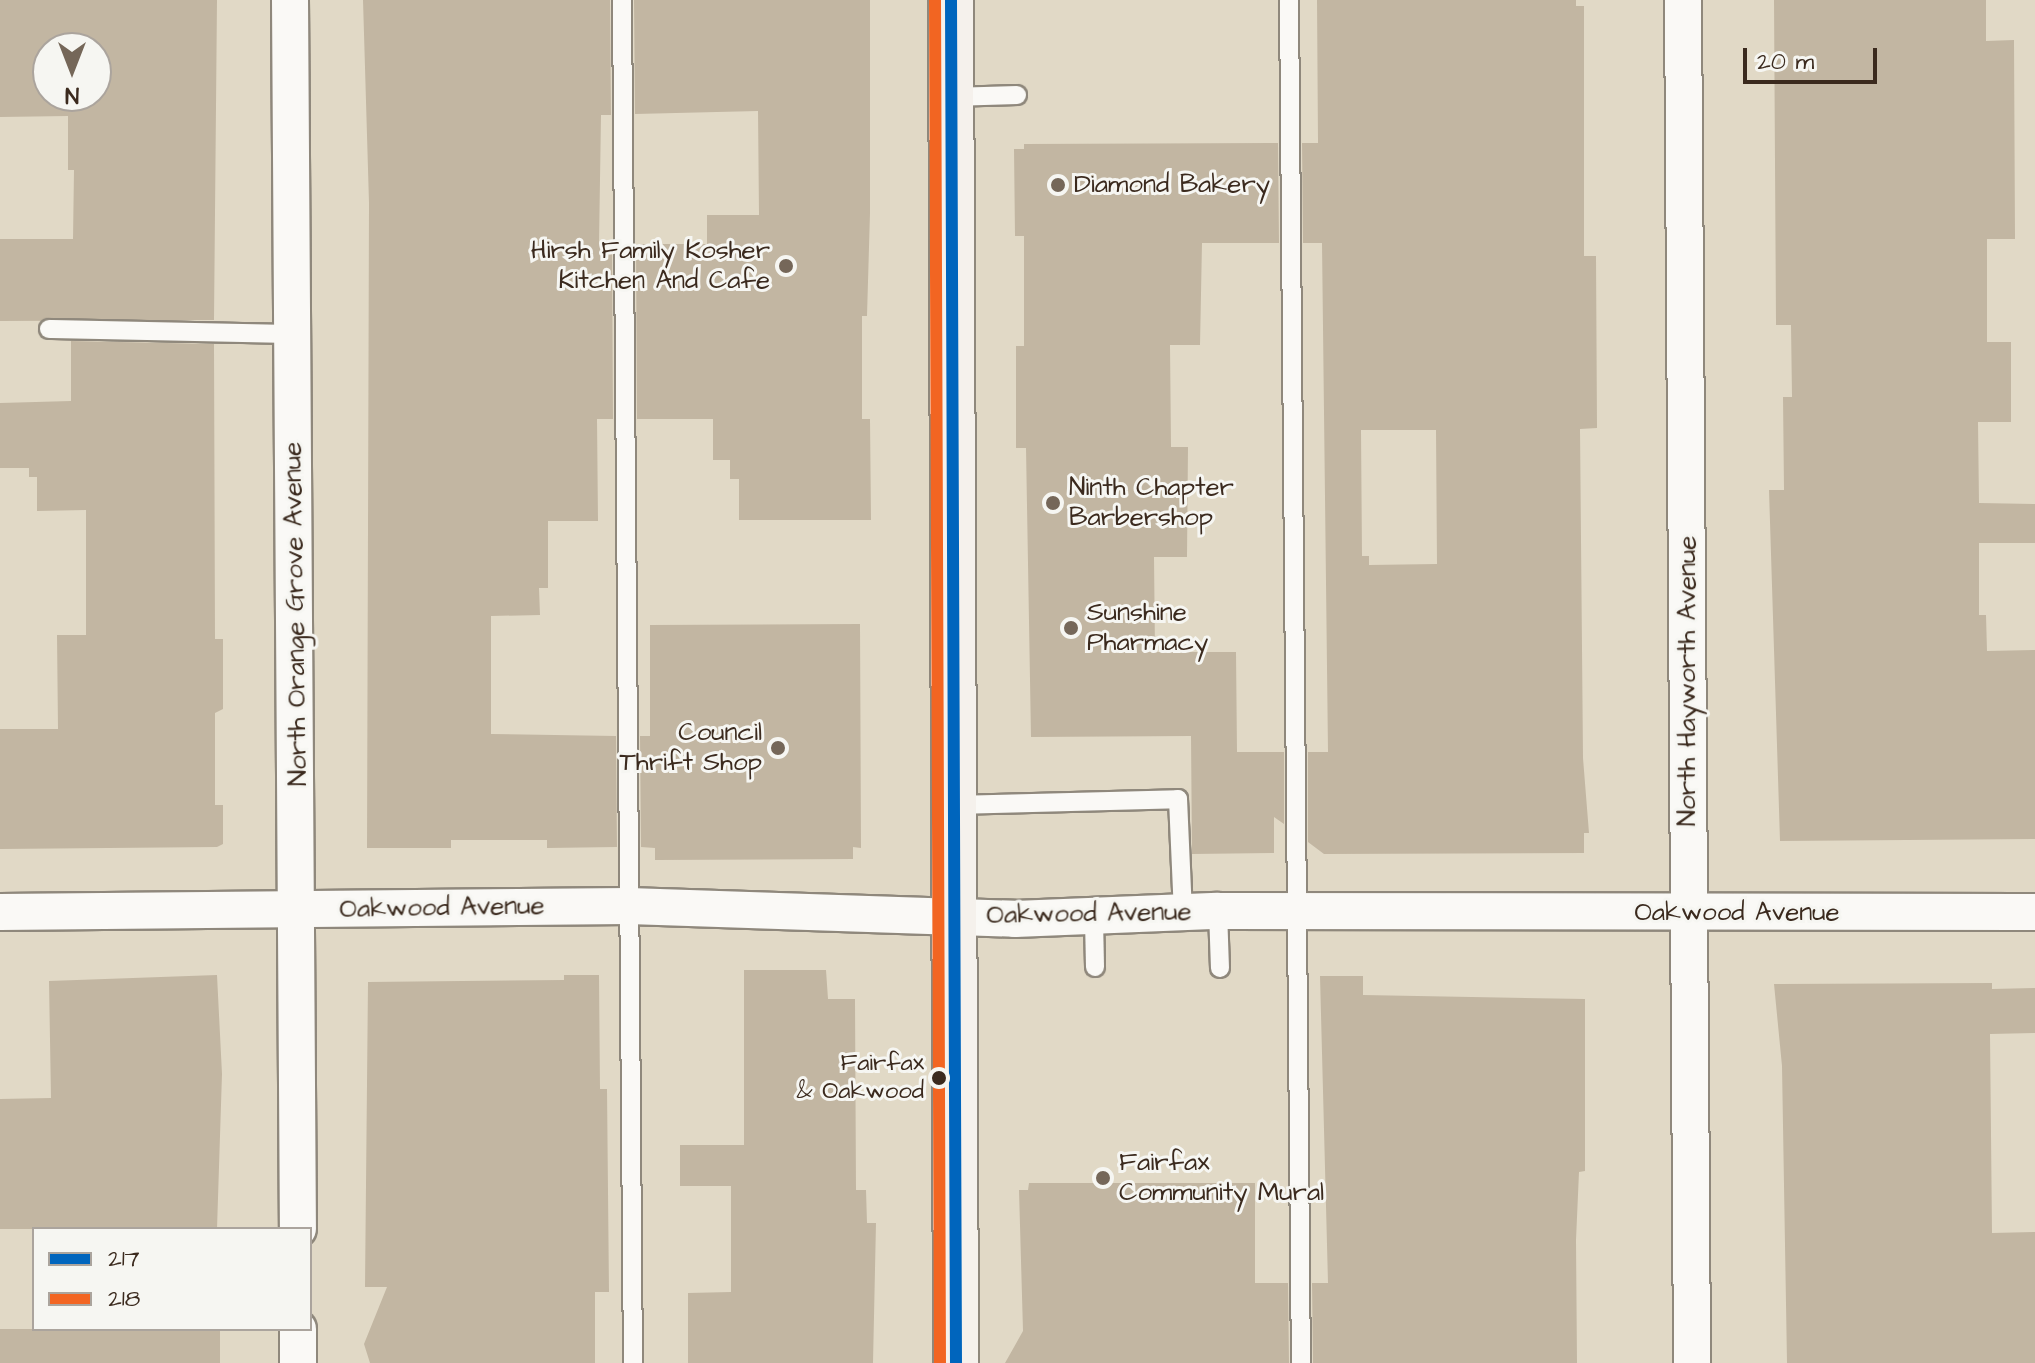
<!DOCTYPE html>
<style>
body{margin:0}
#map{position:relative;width:2035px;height:1363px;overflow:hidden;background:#e1d9c6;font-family:"Architects Daughter",sans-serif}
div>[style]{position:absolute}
.building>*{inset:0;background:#c2b6a2}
.roads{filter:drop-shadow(2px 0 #8f887c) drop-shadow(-2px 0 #8f887c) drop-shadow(0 2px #8f887c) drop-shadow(0 -2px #8f887c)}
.lane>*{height:18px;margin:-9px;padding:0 9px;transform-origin:9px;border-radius:9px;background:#faf9f6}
.street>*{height:36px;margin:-18px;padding:0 18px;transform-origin:18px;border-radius:18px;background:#faf9f6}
.secondary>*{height:44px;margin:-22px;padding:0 22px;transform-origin:22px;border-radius:22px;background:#f5f1ec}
.bus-1>*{height:12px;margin:-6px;padding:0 6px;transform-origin:6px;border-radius:6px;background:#0065bd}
.bus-2>*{height:12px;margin:-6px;padding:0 6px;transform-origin:6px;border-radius:6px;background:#f26522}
.dots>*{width:22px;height:22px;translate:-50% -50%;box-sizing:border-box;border:4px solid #f6f6f2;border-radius:50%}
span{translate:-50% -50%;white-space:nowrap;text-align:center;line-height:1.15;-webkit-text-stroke:6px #f6f6f2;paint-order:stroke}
.bus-label{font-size:24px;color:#3b2a1e}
.right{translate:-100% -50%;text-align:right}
.poi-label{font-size:26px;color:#3b2a1e}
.left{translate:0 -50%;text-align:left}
.street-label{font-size:26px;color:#3b2a1e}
.legend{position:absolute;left:32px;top:1227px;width:280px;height:104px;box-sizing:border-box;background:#f6f6f2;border:2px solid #aba49d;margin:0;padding:10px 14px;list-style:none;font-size:24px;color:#3b2a1e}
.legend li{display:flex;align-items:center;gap:16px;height:40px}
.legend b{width:40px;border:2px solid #aba49d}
.north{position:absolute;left:32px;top:32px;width:80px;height:80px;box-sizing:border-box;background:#f6f6f2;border:2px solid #aba49d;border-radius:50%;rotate:180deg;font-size:22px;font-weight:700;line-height:32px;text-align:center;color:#3b2a1e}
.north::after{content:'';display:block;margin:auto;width:28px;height:36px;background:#756759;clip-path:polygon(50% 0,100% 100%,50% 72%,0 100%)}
.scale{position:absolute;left:1743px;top:48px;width:134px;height:36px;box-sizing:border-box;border:4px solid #3b2a1e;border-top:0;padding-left:10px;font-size:24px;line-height:28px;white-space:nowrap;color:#3b2a1e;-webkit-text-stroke:6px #f6f6f2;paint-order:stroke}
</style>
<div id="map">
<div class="building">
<div style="clip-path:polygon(evenodd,0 0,217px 0,214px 320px,0 321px,0 239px,73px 239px,74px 170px,68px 170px,68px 116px,0 117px,0 0,48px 48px,96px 48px,96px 96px,48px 96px,48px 48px)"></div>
<div style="clip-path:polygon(363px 0,610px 0,611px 115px,601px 115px,599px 244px,612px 244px,613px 419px,597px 419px,598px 521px,548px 521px,548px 588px,539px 588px,540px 615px,491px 616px,491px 734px,616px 736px,617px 847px,547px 848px,547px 840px,451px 840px,451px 848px,367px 848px,369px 203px)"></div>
<div style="clip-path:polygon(634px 0,870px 0,870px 213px,867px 316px,862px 316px,862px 419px,870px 419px,871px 520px,739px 520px,739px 479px,730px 479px,730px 460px,713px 460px,713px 419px,637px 419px,636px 244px,707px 244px,707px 215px,759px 215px,758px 111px,635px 114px)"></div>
<div style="clip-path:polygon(evenodd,1317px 0,1576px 0,1576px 6px,1584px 6px,1584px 256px,1596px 256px,1597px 428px,1580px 429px,1583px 758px,1589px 833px,1584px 833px,1584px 853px,1324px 854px,1308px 842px,1308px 752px,1328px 752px,1322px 243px,1303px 243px,1302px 143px,1318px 143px,1317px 0,1361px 430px,1436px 430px,1437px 564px,1369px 565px,1369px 556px,1362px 556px,1361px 430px)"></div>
<div style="clip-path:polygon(1774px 0,1986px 0,1986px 41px,2014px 40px,2015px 239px,1987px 239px,1987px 342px,2011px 342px,2011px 422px,1978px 422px,1979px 503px,2035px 504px,2035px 543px,1979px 543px,1979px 615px,1986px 615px,1987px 651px,2035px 650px,2035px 839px,1780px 841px,1769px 490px,1784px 490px,1783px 397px,1792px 397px,1791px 325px,1776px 325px)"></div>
<div style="clip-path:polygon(1278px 143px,1279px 243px,1202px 243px,1200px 345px,1170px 345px,1171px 447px,1188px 447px,1187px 557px,1154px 557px,1155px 652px,1236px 652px,1237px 752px,1284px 752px,1284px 824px,1274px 817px,1274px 853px,1192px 854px,1191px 736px,1031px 737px,1026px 448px,1016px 448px,1016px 346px,1024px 346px,1024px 236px,1015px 236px,1014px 149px,1024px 149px,1024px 144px)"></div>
<div style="clip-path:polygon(71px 341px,214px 344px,215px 639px,223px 639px,223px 709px,215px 713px,215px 805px,223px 805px,223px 844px,217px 847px,0 849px,0 729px,58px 729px,57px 635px,86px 635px,86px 510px,37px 511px,37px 477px,29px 477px,29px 468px,0 468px,0 403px,71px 401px)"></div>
<div style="clip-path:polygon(860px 624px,861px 848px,853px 847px,853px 859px,655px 860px,655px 848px,641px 847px,640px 736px,650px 736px,650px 625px)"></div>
<div style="clip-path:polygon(744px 970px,826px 970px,828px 999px,855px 999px,856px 1190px,866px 1190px,867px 1223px,876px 1223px,873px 1363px,688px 1363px,688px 1293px,731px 1292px,731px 1186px,680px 1186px,680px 1145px,744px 1145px)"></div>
<div style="clip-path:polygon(217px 975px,222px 1074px,217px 1229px,0 1229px,0 1099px,51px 1098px,49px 981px)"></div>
<div style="clip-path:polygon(564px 975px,599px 975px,600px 1089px,607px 1089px,609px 1292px,595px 1292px,595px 1363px,370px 1363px,364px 1344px,387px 1287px,365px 1287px,368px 982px,564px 980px)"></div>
<div style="clip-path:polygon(1320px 976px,1363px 976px,1363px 995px,1585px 999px,1585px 1171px,1579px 1172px,1576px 1240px,1577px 1363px,1313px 1363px,1312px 1283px,1328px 1283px)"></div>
<div style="clip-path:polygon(1992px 983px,1992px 989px,2035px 988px,2035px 1033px,1990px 1034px,1992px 1233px,2035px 1232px,2035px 1363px,1787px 1363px,1782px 1066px,1774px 984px)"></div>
<div style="clip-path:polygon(1029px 1183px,1255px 1183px,1255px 1283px,1288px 1283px,1289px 1363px,1005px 1363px,1023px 1331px,1019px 1190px,1028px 1190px)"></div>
<div style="clip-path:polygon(0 1329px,220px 1329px,220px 1363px,0 1363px)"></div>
</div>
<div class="roads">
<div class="lane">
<div style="left:622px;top:0;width:1363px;rotate:89.54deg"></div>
<div style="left:1289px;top:0;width:1363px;rotate:89.5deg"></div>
<div style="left:951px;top:97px;width:66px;rotate:-1.7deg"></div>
<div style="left:49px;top:329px;width:244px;rotate:1.2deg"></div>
<div style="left:954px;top:805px;width:224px;rotate:-1.5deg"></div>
<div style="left:1178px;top:799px;width:114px;rotate:87.5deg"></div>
<div style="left:1218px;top:911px;width:57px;rotate:88deg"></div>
<div style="left:1094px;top:919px;width:48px;rotate:88.8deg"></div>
</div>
<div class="street">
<div style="left:290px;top:0;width:1229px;rotate:89.63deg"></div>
<div style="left:1683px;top:0;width:1363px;rotate:89.62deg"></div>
<div style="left:0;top:912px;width:629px;rotate:-0.55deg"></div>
<div style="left:629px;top:906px;width:386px;rotate:1.9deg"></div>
<div style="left:1015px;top:919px;width:203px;rotate:-2.3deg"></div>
<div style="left:1218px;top:911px;width:817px;rotate:0.07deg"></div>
<div style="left:298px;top:1329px;width:34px;rotate:90deg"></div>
</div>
<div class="secondary">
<div style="left:951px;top:0;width:1363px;rotate:89.79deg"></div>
</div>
</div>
<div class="bus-1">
<div style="left:951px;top:0;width:1363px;rotate:89.79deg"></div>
</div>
<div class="bus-2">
<div style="left:935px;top:0;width:1363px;rotate:89.79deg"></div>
</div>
<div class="dots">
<div style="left:1058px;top:185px;background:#756759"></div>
<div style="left:786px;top:266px;background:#756759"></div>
<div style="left:1053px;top:503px;background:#756759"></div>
<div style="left:1071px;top:628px;background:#756759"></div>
<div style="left:778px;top:748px;background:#756759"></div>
<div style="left:939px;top:1078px;background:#3b2a1e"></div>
<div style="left:1103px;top:1178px;background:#756759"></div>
</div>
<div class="bus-label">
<span class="right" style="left:924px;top:1078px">Fairfax<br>&amp; Oakwood</span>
</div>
<div class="poi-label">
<span class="left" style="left:1074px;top:185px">Diamond Bakery</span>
<span class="right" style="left:770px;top:266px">Hirsh Family Kosher<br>Kitchen And Cafe</span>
<span class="left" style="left:1069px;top:503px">Ninth Chapter<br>Barbershop</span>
<span class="left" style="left:1087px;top:628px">Sunshine<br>Pharmacy</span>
<span class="right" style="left:762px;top:748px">Council<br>Thrift Shop</span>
<span class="left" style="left:1119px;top:1178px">Fairfax<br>Community Mural</span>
</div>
<div class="street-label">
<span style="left:296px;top:614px;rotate:-91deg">North Orange Grove Avenue</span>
<span style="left:1688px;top:681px;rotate:-90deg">North Hayworth Avenue</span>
<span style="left:442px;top:908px;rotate:-1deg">Oakwood Avenue</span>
<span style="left:1737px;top:913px">Oakwood Avenue</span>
<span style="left:1089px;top:914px;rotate:-1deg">Oakwood Avenue</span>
</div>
<ul class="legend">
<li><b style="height:10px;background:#0065bd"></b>217</li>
<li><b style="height:10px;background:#f26522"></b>218</li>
</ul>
<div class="north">N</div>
<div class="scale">20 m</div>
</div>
